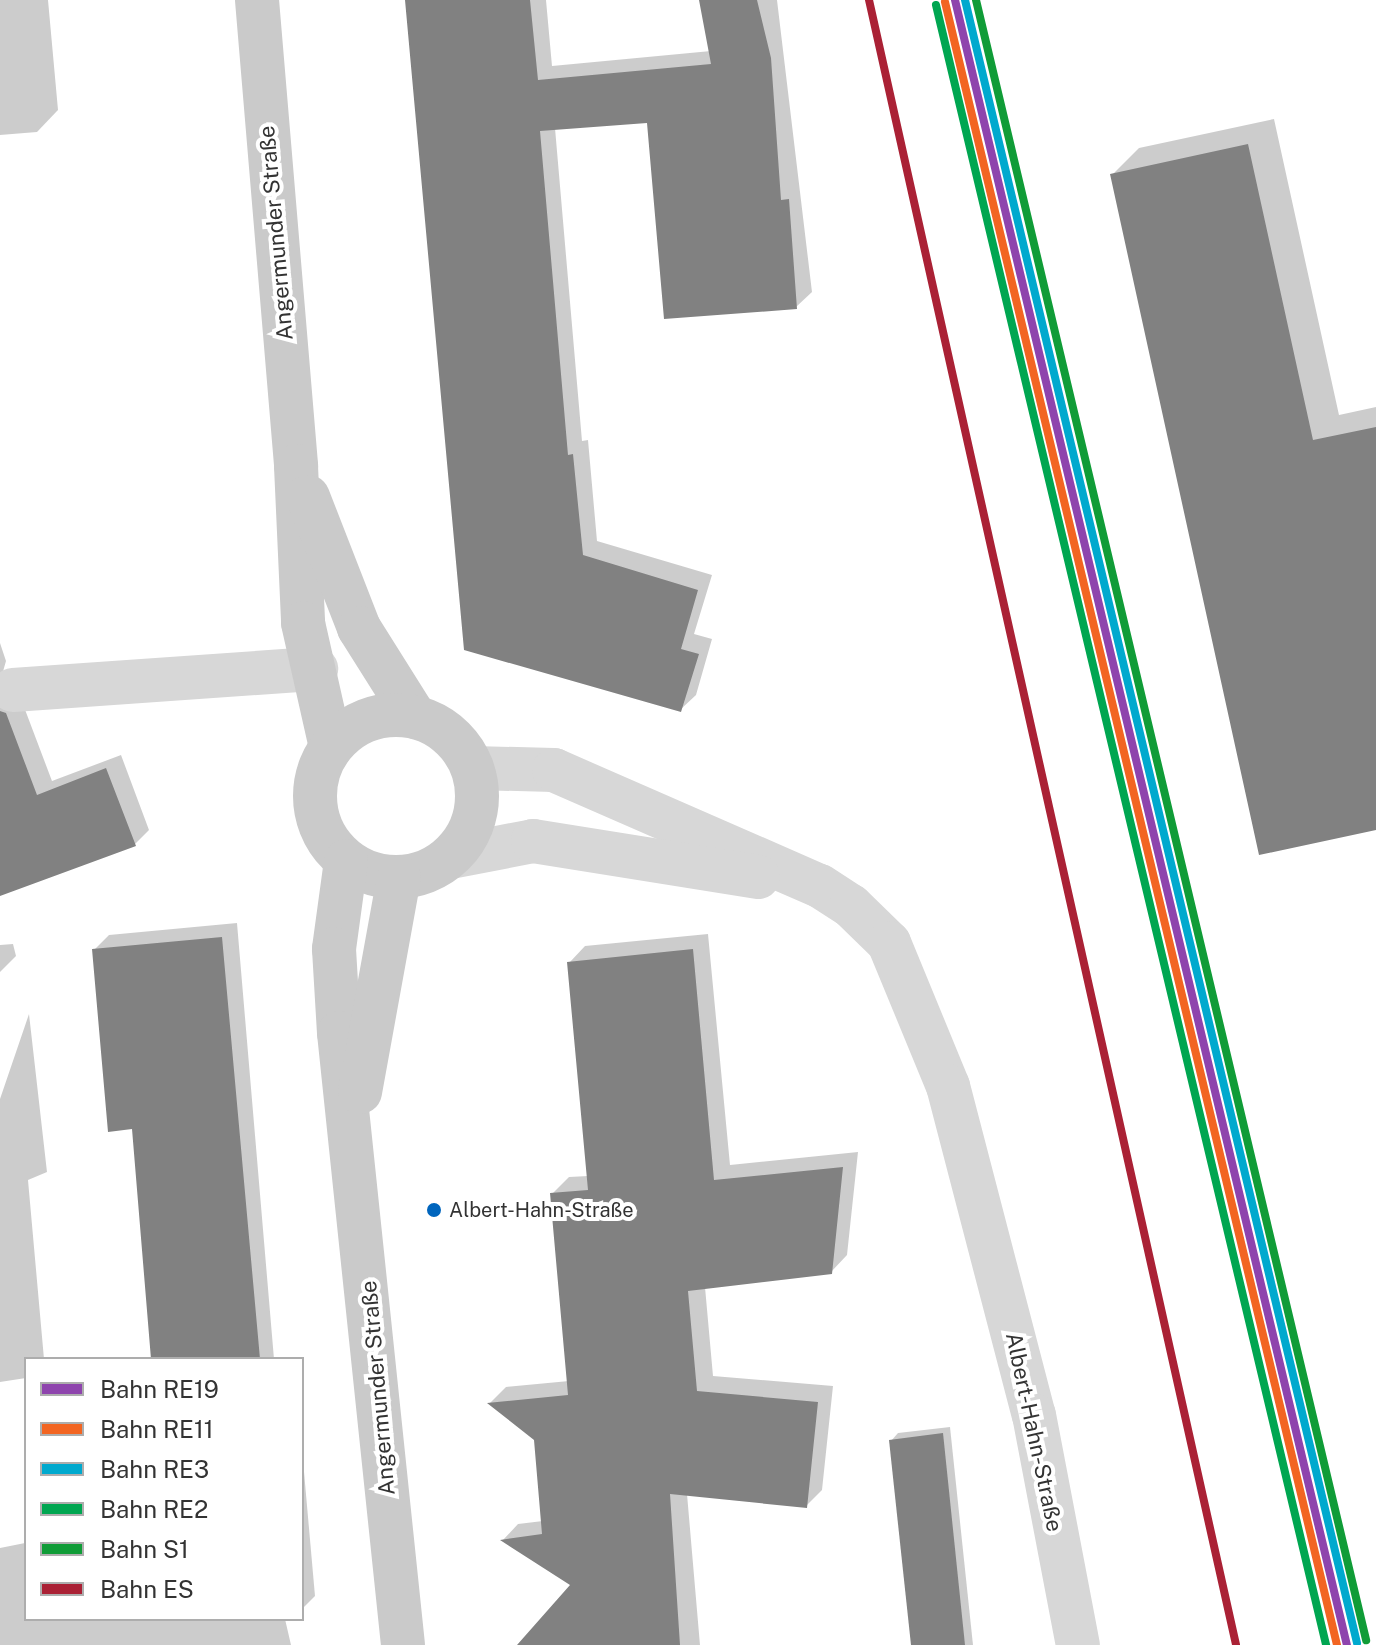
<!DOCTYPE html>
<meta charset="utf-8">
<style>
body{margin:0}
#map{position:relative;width:1376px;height:1645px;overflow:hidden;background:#fff;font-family:"Public Sans",sans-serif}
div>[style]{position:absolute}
.shadow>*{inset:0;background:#0003}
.building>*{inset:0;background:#818181}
.minor>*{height:44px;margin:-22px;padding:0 22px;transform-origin:22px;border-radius:22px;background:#d7d7d7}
.major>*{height:44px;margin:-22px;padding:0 22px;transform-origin:22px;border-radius:22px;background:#cacaca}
.major>.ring{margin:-22px;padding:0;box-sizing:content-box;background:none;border:44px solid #cacaca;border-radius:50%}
.rail-1>*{height:8px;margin:-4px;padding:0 4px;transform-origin:4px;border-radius:4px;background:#8e44ad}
.rail-2>*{height:8px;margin:-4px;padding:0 4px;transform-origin:4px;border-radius:4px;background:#f26522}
.rail-3>*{height:8px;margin:-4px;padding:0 4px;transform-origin:4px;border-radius:4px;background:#00a9ce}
.rail-4>*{height:8px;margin:-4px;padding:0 4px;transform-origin:4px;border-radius:4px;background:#00a651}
.rail-5>*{height:8px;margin:-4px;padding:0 4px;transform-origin:4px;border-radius:4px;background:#109c37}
.rail-6>*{height:8px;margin:-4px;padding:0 4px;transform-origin:4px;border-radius:4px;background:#aa2135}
.dots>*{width:22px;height:22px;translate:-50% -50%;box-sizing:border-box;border:4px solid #fff;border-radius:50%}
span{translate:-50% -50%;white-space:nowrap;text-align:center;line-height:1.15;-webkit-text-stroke:8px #fff;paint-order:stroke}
.bus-label{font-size:20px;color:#333}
.left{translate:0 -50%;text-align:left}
.street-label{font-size:22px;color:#333}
.legend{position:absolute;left:24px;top:1357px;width:280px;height:264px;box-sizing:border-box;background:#fff;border:2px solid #adadad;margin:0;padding:10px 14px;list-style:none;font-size:24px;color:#333}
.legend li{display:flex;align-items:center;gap:16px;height:40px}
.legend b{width:40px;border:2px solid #adadad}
</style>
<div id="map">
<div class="shadow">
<div style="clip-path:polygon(0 0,48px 0,58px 110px,37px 132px,0 135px)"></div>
<div style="clip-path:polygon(408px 0,546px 0,552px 66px,711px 51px,701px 0,777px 0,812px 292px,796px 307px,649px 121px,555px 128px,582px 441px,588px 440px,597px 541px,712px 575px,694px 634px,712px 639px,696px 695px,680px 710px,466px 649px)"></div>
<div style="clip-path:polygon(1274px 119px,1339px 415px,1376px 407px,1376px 828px,1112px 175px,1139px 148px)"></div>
<div style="clip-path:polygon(0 643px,6px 661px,2px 675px,21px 699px,52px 781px,121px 755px,149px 830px,135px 844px,0 894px)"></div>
<div style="clip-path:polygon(237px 923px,274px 1359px,153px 1359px,134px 1127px,94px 950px,109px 935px)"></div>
<div style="clip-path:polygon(708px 934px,730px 1165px,858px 1152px,847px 1255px,831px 1272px,705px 1287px,713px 1376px,833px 1386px,822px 1490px,806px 1506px,687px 1494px,700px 1645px,554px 1645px,573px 1585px,503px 1540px,518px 1524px,543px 1521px,536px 1439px,490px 1403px,506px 1387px,569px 1381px,552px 1194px,569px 1177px,588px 1176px,569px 963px,585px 946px)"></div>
<div style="clip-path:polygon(13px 944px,16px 956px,0 972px,0 945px)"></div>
<div style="clip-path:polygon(29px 1014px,47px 1172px,28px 1180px,44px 1359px,26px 1359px,26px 1378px,0 1382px,0 1099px)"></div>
<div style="clip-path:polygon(950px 1427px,973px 1645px,913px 1645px,891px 1441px,898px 1433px)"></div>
<div style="clip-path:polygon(302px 1449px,315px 1596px,302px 1609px)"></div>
<div style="clip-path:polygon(25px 1543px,26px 1619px,285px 1619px,291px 1645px,0 1645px,0 1548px)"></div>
</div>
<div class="building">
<div style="clip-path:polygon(405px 0,530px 0,538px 80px,711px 64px,699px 0,757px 0,771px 58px,781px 200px,789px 199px,797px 309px,664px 319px,647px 123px,540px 131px,568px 455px,573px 454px,583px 555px,698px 590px,681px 649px,699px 654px,681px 712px,464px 650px)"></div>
<div style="clip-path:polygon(1248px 144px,1313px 440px,1376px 427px,1376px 830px,1259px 855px,1110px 174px)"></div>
<div style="clip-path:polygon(0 711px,6px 713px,37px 795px,106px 768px,136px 846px,0 896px)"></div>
<div style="clip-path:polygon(222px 937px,260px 1359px,151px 1359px,132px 1129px,108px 1132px,92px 949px)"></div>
<div style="clip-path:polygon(693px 949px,714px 1180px,843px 1167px,832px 1274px,688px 1291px,697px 1391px,818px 1402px,807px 1508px,670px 1494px,680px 1645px,517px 1645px,570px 1585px,500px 1540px,542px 1534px,534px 1440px,487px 1403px,568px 1395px,550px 1193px,588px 1190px,567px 962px)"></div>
<div style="clip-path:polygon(943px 1433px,965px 1645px,911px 1645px,889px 1440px)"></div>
</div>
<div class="minor">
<div style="left:13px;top:690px;width:304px;rotate:-4deg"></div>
<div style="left:473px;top:768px;width:81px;rotate:1.4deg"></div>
<div style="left:554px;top:770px;width:290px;rotate:23.6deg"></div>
<div style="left:820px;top:886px;width:37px;rotate:33deg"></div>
<div style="left:851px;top:906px;width:53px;rotate:44.2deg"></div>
<div style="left:889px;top:943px;width:155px;rotate:67.6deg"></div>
<div style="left:948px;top:1086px;width:340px;rotate:75.4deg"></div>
<div style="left:1034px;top:1415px;width:234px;rotate:79.2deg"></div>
<div style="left:451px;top:857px;width:84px;rotate:-11deg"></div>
<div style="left:533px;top:841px;width:228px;rotate:9.1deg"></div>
</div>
<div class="major">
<div style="left:257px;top:0;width:468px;rotate:85.2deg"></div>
<div style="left:296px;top:466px;width:157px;rotate:87.4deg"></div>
<div style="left:303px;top:623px;width:127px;rotate:77.3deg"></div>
<div style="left:308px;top:497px;width:141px;rotate:68.7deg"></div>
<div style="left:359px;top:628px;width:105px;rotate:57.8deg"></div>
<div class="ring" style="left:315px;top:715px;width:118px;height:118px"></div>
<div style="left:346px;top:861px;width:89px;rotate:97.8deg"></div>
<div style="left:334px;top:949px;width:84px;rotate:86.6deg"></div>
<div style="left:339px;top:1033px;width:615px;rotate:84.03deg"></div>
<div style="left:360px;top:1092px;width:218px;rotate:-79.7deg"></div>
</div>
<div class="rail-1">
<div style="left:955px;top:0;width:1691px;rotate:76.6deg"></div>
</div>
<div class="rail-2">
<div style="left:945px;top:2px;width:1689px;rotate:76.58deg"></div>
</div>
<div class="rail-3">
<div style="left:965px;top:0;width:1689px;rotate:76.58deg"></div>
</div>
<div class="rail-4">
<div style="left:936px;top:5px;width:1686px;rotate:76.62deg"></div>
</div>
<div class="rail-5">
<div style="left:976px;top:0;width:1686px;rotate:76.62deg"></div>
</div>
<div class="rail-6">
<div style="left:869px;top:0;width:1685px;rotate:77.42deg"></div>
</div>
<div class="dots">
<div style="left:434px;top:1210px;background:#0065bd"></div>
</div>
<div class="bus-label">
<span class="left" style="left:449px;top:1210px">Albert-Hahn-Straße</span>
</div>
<div class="street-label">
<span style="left:276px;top:233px;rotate:-95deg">Angermunder Straße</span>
<span style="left:378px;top:1388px;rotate:-95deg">Angermunder Straße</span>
<span style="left:1034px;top:1432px;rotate:78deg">Albert-Hahn-Straße</span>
</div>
<ul class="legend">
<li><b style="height:10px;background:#8e44ad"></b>Bahn RE19</li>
<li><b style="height:10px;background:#f26522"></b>Bahn RE11</li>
<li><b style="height:10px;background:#00a9ce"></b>Bahn RE3</li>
<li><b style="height:10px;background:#00a651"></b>Bahn RE2</li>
<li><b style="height:10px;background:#109c37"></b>Bahn S1</li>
<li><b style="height:10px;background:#aa2135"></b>Bahn ES</li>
</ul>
</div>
